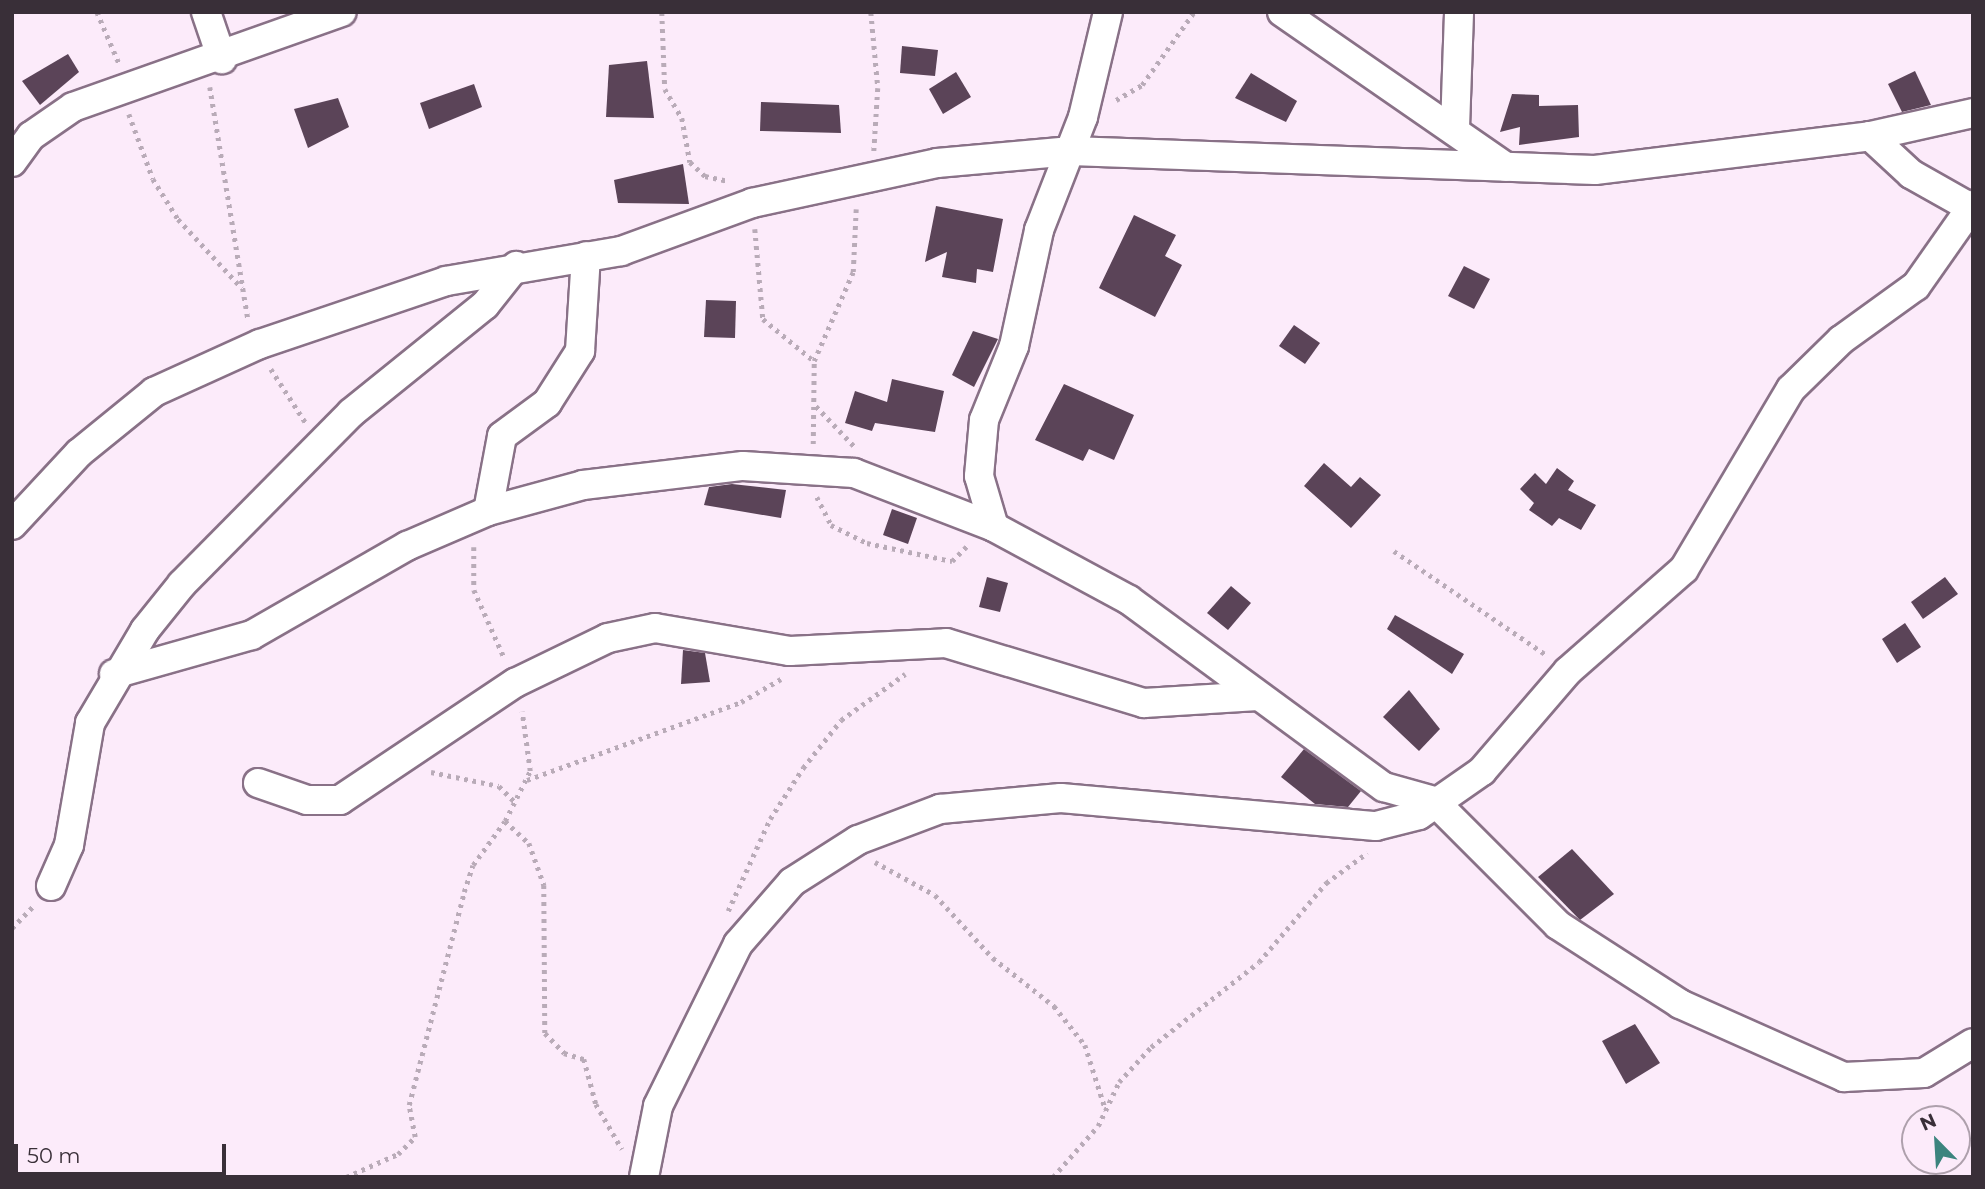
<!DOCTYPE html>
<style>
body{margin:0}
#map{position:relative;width:1985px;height:1189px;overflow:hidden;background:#fcebfa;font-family:Montserrat,sans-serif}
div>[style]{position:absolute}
.building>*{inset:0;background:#5b4458}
.path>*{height:4.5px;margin-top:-2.25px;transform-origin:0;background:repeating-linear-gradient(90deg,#b9abb8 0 3.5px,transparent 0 8.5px)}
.roads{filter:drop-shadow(2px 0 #897187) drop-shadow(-2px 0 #897187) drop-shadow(0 2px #897187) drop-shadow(0 -2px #897187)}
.street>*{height:28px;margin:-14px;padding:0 14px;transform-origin:14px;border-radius:14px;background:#fff}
span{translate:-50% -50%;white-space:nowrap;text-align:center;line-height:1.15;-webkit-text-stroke:7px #fcebfa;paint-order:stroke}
.frame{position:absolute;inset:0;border:14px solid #392f38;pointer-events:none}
.north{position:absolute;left:1901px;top:1105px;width:70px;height:70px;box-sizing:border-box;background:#fcebfa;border:2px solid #aea0ac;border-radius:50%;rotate:336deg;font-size:19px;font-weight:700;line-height:28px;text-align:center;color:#392f38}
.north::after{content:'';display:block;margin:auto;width:24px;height:32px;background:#3c847e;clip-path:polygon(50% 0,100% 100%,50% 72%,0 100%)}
.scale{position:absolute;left:14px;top:1144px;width:212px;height:32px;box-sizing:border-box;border:4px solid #392f38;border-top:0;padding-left:9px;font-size:21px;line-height:24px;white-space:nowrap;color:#392f38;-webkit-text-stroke:5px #fcebfa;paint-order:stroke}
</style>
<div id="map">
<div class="building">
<div style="clip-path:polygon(902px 46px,938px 50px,935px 76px,900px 73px)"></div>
<div style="clip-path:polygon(68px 54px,79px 72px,40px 105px,22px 81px)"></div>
<div style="clip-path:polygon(647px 61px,654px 118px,606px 117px,609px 65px)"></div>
<div style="clip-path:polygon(1915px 71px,1931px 105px,1902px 112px,1888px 84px)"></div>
<div style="clip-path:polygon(956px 72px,971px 97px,943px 114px,929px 89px)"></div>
<div style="clip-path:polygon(1251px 73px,1297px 101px,1286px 122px,1235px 98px)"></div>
<div style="clip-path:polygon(474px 84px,482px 107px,429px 129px,420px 103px)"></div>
<div style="clip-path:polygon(1512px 94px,1539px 95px,1539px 106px,1578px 105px,1579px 137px,1519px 145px,1520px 127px,1500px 132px)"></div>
<div style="clip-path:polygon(338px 98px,349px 127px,308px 148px,294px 109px)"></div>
<div style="clip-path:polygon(761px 102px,839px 105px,841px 133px,760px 131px)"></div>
<div style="clip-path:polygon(683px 164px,689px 204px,618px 203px,614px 180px)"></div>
<div style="clip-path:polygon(936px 206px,1003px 219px,993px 272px,977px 269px,976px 283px,942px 277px,947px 252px,925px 262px)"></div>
<div style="clip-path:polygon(1134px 215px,1176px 235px,1165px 256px,1182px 265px,1155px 317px,1099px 288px)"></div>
<div style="clip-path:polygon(1464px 266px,1490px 279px,1474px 309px,1448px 296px)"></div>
<div style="clip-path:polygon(706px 300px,736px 301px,735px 338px,704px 337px)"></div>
<div style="clip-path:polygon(1294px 325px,1320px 343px,1305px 364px,1279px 346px)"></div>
<div style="clip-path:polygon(973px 331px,998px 339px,974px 387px,952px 375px)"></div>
<div style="clip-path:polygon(892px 379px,944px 391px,935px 432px,875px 423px,872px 431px,845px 423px,855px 391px,887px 402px)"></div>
<div style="clip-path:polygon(1064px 384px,1134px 415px,1114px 460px,1089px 449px,1083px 461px,1035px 440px)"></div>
<div style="clip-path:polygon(1324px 463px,1351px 487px,1360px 477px,1381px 495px,1351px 528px,1304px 486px)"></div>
<div style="clip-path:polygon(1557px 468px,1574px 481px,1568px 490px,1596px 505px,1581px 530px,1559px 518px,1552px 526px,1529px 510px,1534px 503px,1520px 489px,1535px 473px,1546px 484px)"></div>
<div style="clip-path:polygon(732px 484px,786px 490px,781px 518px,704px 505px,709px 487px)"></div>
<div style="clip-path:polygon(892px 509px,917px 518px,908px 544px,883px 535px)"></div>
<div style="clip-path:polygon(987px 577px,1008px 583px,1000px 612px,979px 607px)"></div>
<div style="clip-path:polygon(1945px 577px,1958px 594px,1923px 619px,1911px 602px)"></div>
<div style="clip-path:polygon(1231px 586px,1251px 603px,1228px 630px,1207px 613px)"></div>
<div style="clip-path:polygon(1395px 615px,1464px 654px,1452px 674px,1387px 629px)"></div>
<div style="clip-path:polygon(1905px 623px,1921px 647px,1897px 663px,1882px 639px)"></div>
<div style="clip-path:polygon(683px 650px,705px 653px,710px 682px,681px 684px)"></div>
<div style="clip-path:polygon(1409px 690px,1440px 729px,1419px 751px,1383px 717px)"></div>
<div style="clip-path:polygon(1304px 749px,1361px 791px,1348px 807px,1315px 804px,1281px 777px)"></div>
<div style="clip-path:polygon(1572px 849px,1614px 894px,1580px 920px,1538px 877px)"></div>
<div style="clip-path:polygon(1635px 1024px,1660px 1063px,1626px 1084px,1602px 1041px)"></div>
</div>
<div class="path">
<div style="left:97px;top:12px;width:56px;rotate:66.7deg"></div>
<div style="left:662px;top:12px;width:77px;rotate:87.8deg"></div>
<div style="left:665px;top:89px;width:34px;rotate:60deg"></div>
<div style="left:682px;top:118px;width:45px;rotate:79.7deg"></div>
<div style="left:690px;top:162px;width:21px;rotate:43deg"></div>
<div style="left:705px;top:176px;width:25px;rotate:12deg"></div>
<div style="left:871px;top:12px;width:76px;rotate:84.7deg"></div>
<div style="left:878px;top:88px;width:63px;rotate:93.6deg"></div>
<div style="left:210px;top:87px;width:235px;rotate:80.7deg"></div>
<div style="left:1116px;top:100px;width:30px;rotate:-30deg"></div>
<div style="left:1142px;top:85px;width:90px;rotate:-54.5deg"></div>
<div style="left:129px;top:114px;width:69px;rotate:69.7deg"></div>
<div style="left:153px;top:179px;width:47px;rotate:58deg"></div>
<div style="left:178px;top:219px;width:94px;rotate:47.2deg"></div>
<div style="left:755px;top:229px;width:90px;rotate:84.9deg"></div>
<div style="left:763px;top:319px;width:66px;rotate:39.5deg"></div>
<div style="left:271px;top:369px;width:64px;rotate:57.1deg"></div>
<div style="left:816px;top:406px;width:55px;rotate:46.5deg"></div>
<div style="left:813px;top:444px;width:83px;rotate:-89.3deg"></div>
<div style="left:814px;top:361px;width:97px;rotate:-66.3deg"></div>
<div style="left:853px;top:272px;width:63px;rotate:-87.3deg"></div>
<div style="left:817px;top:497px;width:31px;rotate:63deg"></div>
<div style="left:831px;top:525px;width:40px;rotate:26.6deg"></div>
<div style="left:867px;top:543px;width:87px;rotate:12deg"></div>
<div style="left:952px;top:561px;width:21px;rotate:-45deg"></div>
<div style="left:474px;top:547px;width:43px;rotate:90deg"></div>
<div style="left:474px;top:590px;width:73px;rotate:65.9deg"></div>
<div style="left:1394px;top:551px;width:186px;rotate:34.3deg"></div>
<div style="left:431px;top:772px;width:69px;rotate:11.6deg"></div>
<div style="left:499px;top:786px;width:23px;rotate:45deg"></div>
<div style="left:527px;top:780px;width:228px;rotate:-20deg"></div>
<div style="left:741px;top:702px;width:46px;rotate:-29.9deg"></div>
<div style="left:505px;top:821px;width:33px;rotate:43deg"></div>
<div style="left:529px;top:843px;width:45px;rotate:70.3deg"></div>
<div style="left:544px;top:885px;width:148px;rotate:89.6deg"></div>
<div style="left:545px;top:1033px;width:28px;rotate:46deg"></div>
<div style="left:564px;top:1053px;width:21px;rotate:17deg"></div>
<div style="left:584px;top:1059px;width:47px;rotate:75.1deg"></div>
<div style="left:596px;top:1104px;width:52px;rotate:60deg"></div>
<div style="left:875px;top:862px;width:68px;rotate:28.8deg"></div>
<div style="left:935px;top:895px;width:86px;rotate:47.4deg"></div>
<div style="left:993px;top:958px;width:78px;rotate:38.2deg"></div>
<div style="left:1054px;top:1006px;width:50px;rotate:51.5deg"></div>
<div style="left:1085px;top:1045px;width:69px;rotate:72.3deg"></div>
<div style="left:728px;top:911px;width:101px;rotate:-65.5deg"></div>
<div style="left:770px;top:819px;width:61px;rotate:-57.1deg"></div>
<div style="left:803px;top:768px;width:61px;rotate:-51.6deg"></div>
<div style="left:841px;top:720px;width:79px;rotate:-35.7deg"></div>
<div style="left:12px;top:928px;width:32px;rotate:-46deg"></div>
<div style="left:346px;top:1177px;width:57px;rotate:-23.9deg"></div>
<div style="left:398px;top:1154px;width:24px;rotate:-45deg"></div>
<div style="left:415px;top:1137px;width:33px;rotate:-101deg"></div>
<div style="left:409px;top:1105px;width:220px;rotate:-75.5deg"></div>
<div style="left:464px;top:892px;width:28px;rotate:-72deg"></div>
<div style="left:473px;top:865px;width:54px;rotate:-54deg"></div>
<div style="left:505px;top:821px;width:56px;rotate:-63.4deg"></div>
<div style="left:530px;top:771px;width:60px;rotate:-97.7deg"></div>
<div style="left:1053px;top:1177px;width:68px;rotate:-48.6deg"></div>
<div style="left:1098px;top:1126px;width:49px;rotate:-64.5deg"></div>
<div style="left:1119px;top:1082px;width:47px;rotate:-47.6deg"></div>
<div style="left:1151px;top:1047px;width:137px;rotate:-38.2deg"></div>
<div style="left:1259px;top:962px;width:104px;rotate:-49.7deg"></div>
<div style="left:1326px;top:883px;width:51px;rotate:-36.2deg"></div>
</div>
<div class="roads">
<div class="street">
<div style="left:206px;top:12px;width:50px;rotate:71.2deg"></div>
<div style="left:1282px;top:12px;width:272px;rotate:34.7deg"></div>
<div style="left:1455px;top:128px;width:116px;rotate:-88deg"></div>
<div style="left:1870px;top:136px;width:56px;rotate:42.8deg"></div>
<div style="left:1911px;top:174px;width:71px;rotate:29.4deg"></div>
<div style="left:12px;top:162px;width:32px;rotate:-54deg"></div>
<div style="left:31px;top:136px;width:51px;rotate:-34.6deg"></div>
<div style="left:73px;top:107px;width:285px;rotate:-19.5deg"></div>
<div style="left:488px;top:511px;width:76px;rotate:-79.4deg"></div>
<div style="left:502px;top:436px;width:56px;rotate:-36.3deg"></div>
<div style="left:547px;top:403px;width:62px;rotate:-57.6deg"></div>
<div style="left:580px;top:351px;width:95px;rotate:-86.4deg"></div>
<div style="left:12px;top:525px;width:98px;rotate:-47.1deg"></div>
<div style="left:79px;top:453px;width:97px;rotate:-39.1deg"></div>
<div style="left:154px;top:392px;width:116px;rotate:-24.4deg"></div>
<div style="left:260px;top:344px;width:196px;rotate:-18.7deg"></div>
<div style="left:446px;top:281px;width:178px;rotate:-9.7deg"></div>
<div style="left:621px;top:251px;width:140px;rotate:-20.1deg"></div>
<div style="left:752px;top:203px;width:189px;rotate:-12.2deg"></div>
<div style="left:937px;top:163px;width:135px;rotate:-5.1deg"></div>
<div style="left:1071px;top:151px;width:524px;rotate:2.08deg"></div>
<div style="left:1595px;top:170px;width:277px;rotate:-7deg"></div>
<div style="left:1870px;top:136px;width:106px;rotate:-12.6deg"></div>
<div style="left:994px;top:527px;width:53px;rotate:-106.4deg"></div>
<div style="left:979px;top:476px;width:56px;rotate:-84.9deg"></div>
<div style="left:984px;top:420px;width:80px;rotate:-67.9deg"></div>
<div style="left:1014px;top:346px;width:119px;rotate:-77.8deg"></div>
<div style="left:1039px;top:230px;width:121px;rotate:-68.7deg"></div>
<div style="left:1083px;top:117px;width:108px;rotate:-76.6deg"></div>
<div style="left:114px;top:674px;width:143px;rotate:-15.8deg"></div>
<div style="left:252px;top:635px;width:179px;rotate:-29.9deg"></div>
<div style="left:407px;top:546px;width:88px;rotate:-23.4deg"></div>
<div style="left:488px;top:511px;width:98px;rotate:-15.3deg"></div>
<div style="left:583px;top:485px;width:161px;rotate:-6.8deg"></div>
<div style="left:743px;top:466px;width:111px;rotate:3.6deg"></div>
<div style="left:854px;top:473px;width:150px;rotate:21.1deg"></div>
<div style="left:994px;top:527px;width:153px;rotate:28.4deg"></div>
<div style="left:1129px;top:600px;width:316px;rotate:36.3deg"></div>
<div style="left:1384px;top:787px;width:52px;rotate:15.6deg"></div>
<div style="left:1434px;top:801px;width:175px;rotate:45deg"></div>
<div style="left:1558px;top:925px;width:145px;rotate:32.9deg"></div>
<div style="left:1680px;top:1004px;width:180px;rotate:24deg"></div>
<div style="left:1844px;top:1077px;width:80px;rotate:-2.9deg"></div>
<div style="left:1924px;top:1073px;width:57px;rotate:-31.5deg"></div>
<div style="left:258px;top:783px;width:52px;rotate:19.1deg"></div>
<div style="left:307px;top:800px;width:33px"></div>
<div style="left:340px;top:800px;width:211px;rotate:-33.8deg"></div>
<div style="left:515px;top:683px;width:103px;rotate:-25.8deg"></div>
<div style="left:608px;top:638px;width:48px;rotate:-12deg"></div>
<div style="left:655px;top:628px;width:137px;rotate:9.7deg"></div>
<div style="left:790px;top:651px;width:156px;rotate:-2.9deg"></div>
<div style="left:946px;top:643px;width:207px;rotate:16.9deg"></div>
<div style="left:1144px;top:703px;width:114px;rotate:-3.5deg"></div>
<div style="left:51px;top:886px;width:45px;rotate:-66.3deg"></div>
<div style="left:69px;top:845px;width:124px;rotate:-80.2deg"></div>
<div style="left:90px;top:723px;width:108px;rotate:-59.4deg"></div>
<div style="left:145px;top:630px;width:59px;rotate:-51.2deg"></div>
<div style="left:182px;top:584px;width:240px;rotate:-45.3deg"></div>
<div style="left:351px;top:413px;width:172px;rotate:-38.9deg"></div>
<div style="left:485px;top:305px;width:50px;rotate:-51.5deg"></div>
<div style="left:644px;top:1177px;width:72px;rotate:-78.8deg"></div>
<div style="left:658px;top:1106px;width:181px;rotate:-63.7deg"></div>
<div style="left:738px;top:944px;width:82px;rotate:-48.9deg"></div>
<div style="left:792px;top:882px;width:78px;rotate:-32.5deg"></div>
<div style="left:858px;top:840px;width:88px;rotate:-20.7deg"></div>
<div style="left:940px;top:809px;width:121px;rotate:-5.2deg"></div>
<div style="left:1061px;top:798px;width:316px;rotate:5.1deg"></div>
<div style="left:1376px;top:826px;width:44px;rotate:-14.3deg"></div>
<div style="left:1419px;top:815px;width:77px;rotate:-34.9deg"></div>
<div style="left:1482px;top:771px;width:132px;rotate:-49.3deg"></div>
<div style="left:1568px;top:671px;width:154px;rotate:-41.3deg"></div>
<div style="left:1684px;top:569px;width:209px;rotate:-59.3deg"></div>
<div style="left:1791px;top:389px;width:70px;rotate:-44.4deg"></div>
<div style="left:1841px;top:340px;width:92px;rotate:-35.8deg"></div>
<div style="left:1916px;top:286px;width:99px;rotate:-54.9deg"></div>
</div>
</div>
<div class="frame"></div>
<div class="north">N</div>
<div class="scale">50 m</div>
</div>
